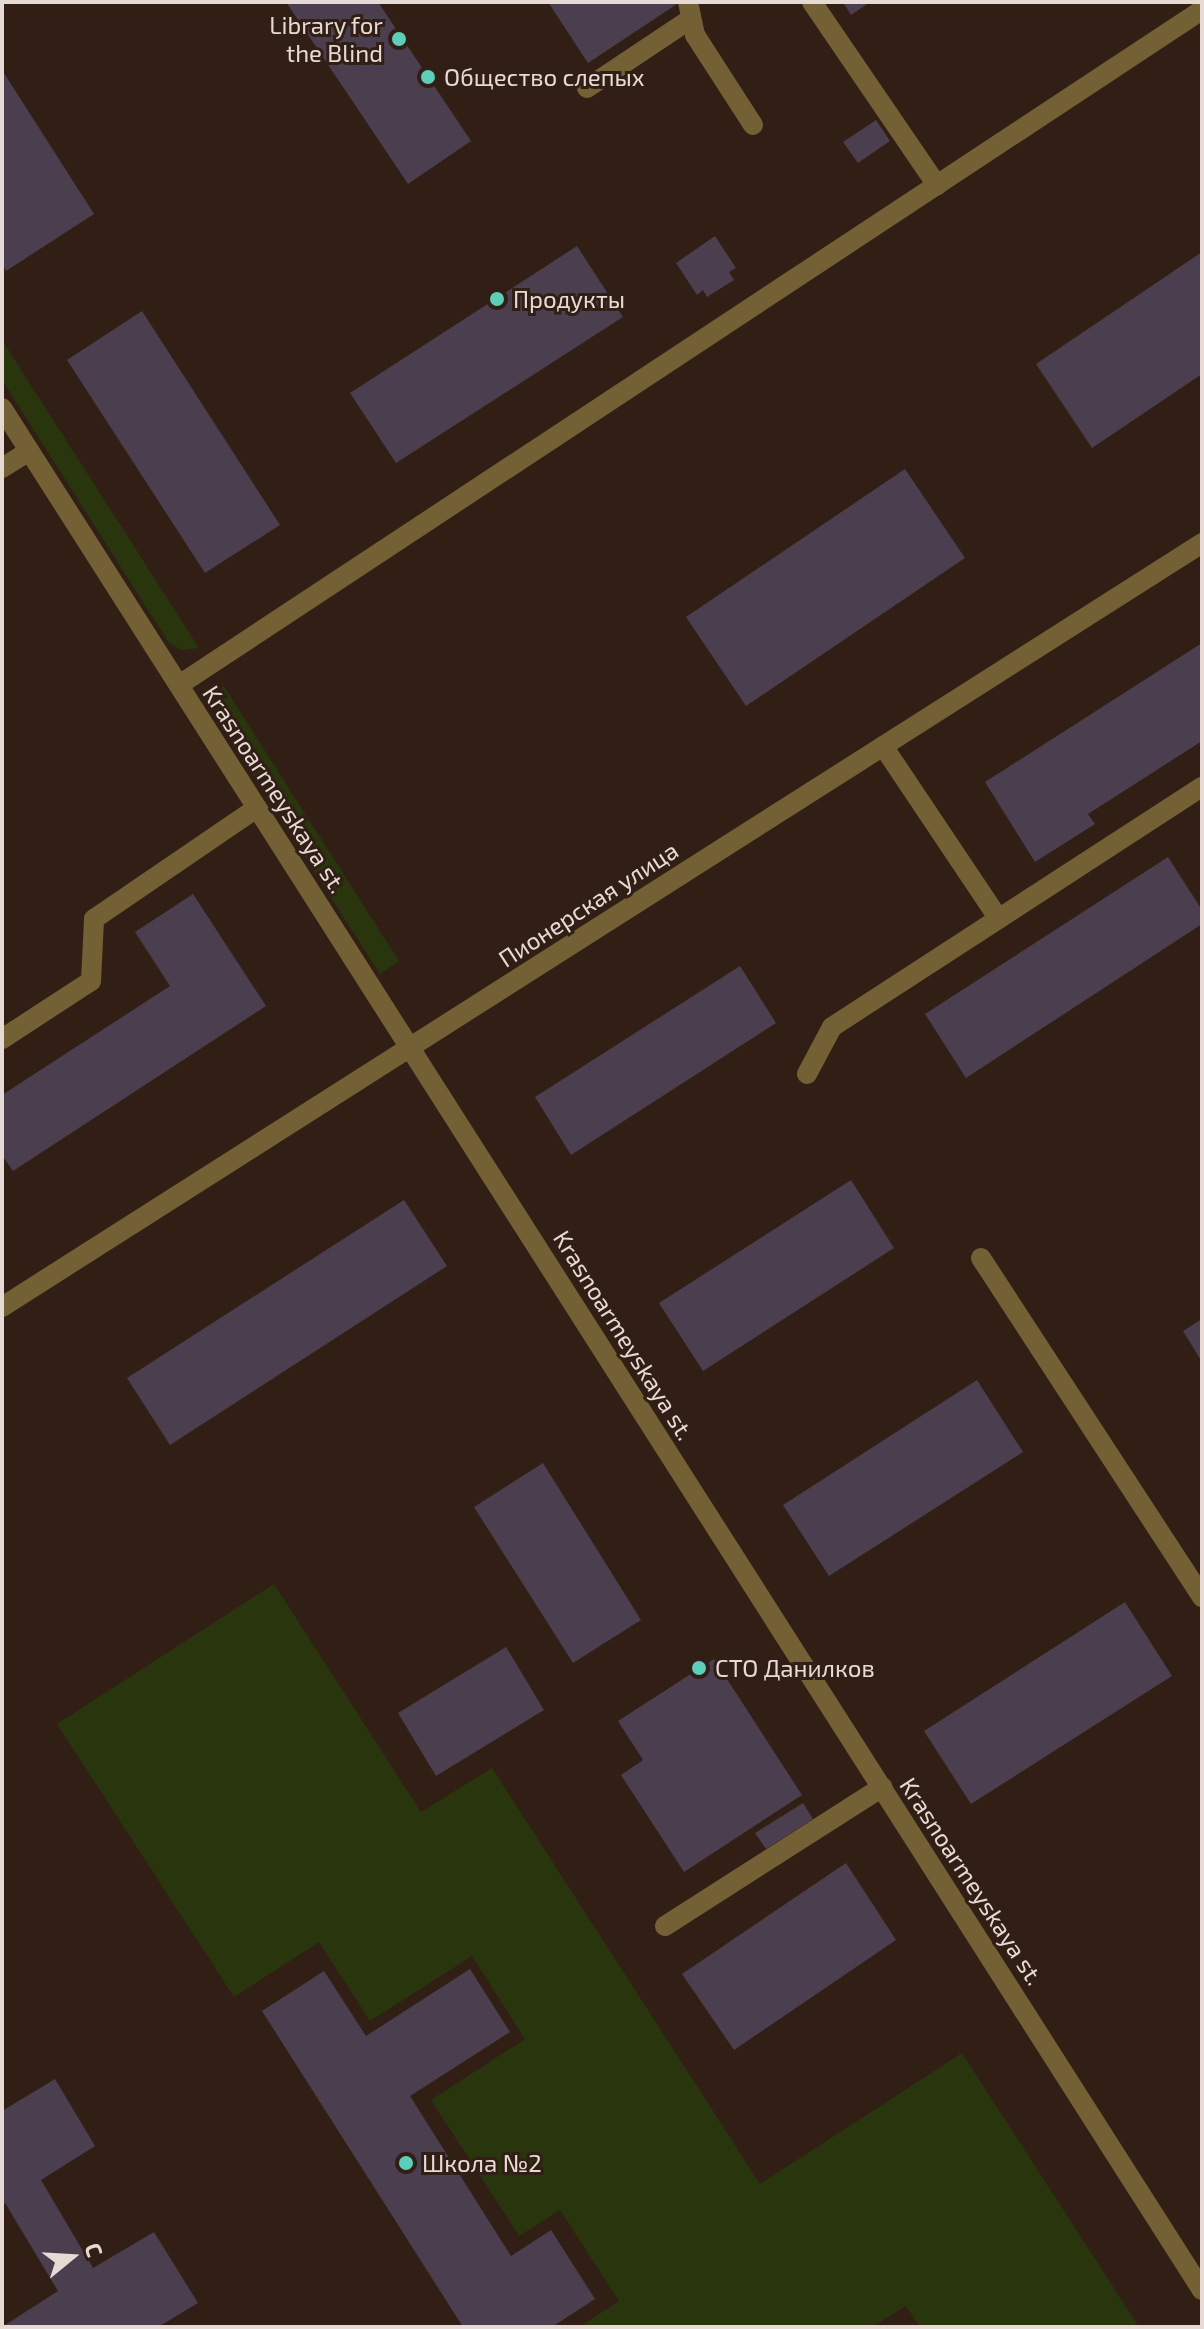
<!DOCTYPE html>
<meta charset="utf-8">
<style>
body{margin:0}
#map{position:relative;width:1204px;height:2329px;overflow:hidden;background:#311f16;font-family:"Exo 2",sans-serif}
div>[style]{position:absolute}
.green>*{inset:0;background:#29350d}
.building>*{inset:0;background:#4b3e4e}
.minor>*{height:20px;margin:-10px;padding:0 10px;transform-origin:10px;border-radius:10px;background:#736035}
.dots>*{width:22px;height:22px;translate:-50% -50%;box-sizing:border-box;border:4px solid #311f16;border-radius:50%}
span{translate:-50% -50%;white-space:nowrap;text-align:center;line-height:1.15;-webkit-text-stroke:6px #311f16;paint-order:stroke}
.poi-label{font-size:24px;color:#e7dad5}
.right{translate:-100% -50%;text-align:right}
.left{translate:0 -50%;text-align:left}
.street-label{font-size:24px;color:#e7dad5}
.frame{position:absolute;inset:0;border:4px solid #e7dad5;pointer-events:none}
.north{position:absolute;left:32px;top:2217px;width:80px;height:80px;-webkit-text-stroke:6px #311f16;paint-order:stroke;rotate:72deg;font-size:22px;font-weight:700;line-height:32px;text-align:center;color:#e7dad5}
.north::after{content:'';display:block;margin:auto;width:28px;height:36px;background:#e7dad5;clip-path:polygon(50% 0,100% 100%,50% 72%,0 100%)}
</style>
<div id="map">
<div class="green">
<div style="clip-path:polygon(2px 340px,199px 648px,181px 650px,169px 643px,2px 380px)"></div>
<div style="clip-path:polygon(223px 685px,399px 961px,380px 974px,221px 726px,216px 700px)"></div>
<div style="clip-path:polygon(274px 1584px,421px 1812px,492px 1768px,760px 2184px,962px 2053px,1139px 2327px,920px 2327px,906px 2306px,872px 2327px,579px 2327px,619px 2301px,560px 2210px,519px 2236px,431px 2100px,525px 2039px,472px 1956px,370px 2021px,319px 1942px,234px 1997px,57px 1724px)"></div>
</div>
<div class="building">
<div style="clip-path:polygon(286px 2px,378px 2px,471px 141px,408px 184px)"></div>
<div style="clip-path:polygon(548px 2px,676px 2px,677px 4px,588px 63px)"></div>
<div style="clip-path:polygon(843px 2px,870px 2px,851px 15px)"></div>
<div style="clip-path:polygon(2px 70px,94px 214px,6px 271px,2px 264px)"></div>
<div style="clip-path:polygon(876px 120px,890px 141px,858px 163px,843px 142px)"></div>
<div style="clip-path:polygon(715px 236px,736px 268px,729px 272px,734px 280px,707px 297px,703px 290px,697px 295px,676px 263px)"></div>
<div style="clip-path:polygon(577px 246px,623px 317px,396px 463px,350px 393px)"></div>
<div style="clip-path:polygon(1202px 252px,1202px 374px,1092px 448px,1036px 364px)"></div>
<div style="clip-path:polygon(142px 311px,280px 525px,205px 573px,67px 360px)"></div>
<div style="clip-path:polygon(905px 469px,965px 558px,746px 706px,686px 617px)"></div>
<div style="clip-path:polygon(1202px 643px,1202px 741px,1088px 814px,1095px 824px,1035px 862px,985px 782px)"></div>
<div style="clip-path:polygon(1168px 857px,1202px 910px,1202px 924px,966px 1078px,925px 1014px)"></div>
<div style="clip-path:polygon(193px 894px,266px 1006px,13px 1171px,2px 1155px,2px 1095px,170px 986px,135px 932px)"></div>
<div style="clip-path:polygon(740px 966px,776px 1023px,571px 1155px,535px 1097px)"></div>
<div style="clip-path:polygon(851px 1180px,894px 1248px,703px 1371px,659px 1303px)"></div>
<div style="clip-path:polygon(404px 1200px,447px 1266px,170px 1445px,127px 1378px)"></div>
<div style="clip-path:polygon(1202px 1319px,1202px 1362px,1183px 1331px)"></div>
<div style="clip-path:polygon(977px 1380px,1023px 1452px,829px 1576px,783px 1505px)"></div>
<div style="clip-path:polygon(543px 1463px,641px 1620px,573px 1663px,474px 1507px)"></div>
<div style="clip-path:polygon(1125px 1602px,1172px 1676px,971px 1804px,924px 1731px)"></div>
<div style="clip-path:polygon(506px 1647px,544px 1710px,436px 1776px,398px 1713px)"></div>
<div style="clip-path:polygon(714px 1659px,802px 1795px,684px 1872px,621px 1775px,643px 1760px,618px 1721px)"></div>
<div style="clip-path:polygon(803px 1803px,813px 1819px,766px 1849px,755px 1833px)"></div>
<div style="clip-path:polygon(846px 1863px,896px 1940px,734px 2050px,682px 1974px)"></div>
<div style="clip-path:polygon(470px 1969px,510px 2032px,410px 2096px,511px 2256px,551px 2230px,595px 2299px,552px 2327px,463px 2327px,262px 2011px,324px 1971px,366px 2036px)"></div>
<div style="clip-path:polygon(55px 2079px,95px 2146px,41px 2180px,93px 2268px,154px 2232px,198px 2303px,158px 2327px,2px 2327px,58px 2291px,5px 2203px,2px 2205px,2px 2111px)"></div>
</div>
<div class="minor">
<div style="left:688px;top:2px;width:34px;rotate:78deg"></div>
<div style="left:695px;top:35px;width:107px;rotate:57.2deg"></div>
<div style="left:812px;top:2px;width:222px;rotate:55.7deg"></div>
<div style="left:587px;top:88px;width:123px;rotate:-33.7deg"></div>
<div style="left:2px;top:408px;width:2232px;rotate:57.48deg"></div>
<div style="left:2px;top:468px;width:32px;rotate:-32deg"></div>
<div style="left:179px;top:685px;width:1226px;rotate:-33.42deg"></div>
<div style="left:883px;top:746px;width:207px;rotate:56.2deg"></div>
<div style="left:2px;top:1039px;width:106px;rotate:-33.1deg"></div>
<div style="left:91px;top:981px;width:62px;rotate:-87.2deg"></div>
<div style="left:94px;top:919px;width:197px;rotate:-34.3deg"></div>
<div style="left:807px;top:1074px;width:53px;rotate:-62deg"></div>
<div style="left:832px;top:1027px;width:441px;rotate:-33deg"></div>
<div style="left:981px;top:1258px;width:405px;rotate:56.9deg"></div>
<div style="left:2px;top:1307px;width:1423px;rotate:-32.48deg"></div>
<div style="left:665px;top:1926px;width:258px;rotate:-32.6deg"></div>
</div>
<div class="dots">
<div style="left:399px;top:39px;background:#5cceba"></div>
<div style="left:428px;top:77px;background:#5cceba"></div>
<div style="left:497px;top:299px;background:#5cceba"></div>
<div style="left:699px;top:1668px;background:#5cceba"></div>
<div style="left:406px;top:2163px;background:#5cceba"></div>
</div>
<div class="poi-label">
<span class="right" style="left:383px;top:39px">Library for<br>the Blind</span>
<span class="left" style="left:444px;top:77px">Общество слепых</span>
<span class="left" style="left:513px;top:299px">Продукты</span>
<span class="left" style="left:715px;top:1668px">СТО Данилков</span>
<span class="left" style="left:422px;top:2163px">Школа №2</span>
</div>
<div class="street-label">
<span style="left:275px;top:789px;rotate:57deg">Krasnoarmeyskaya st.</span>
<span style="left:588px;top:904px;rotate:-33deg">Пионерская улица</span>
<span style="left:624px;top:1335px;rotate:58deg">Krasnoarmeyskaya st.</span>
<span style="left:972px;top:1881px;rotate:57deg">Krasnoarmeyskaya st.</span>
</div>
<div class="frame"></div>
<div class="north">С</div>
</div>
